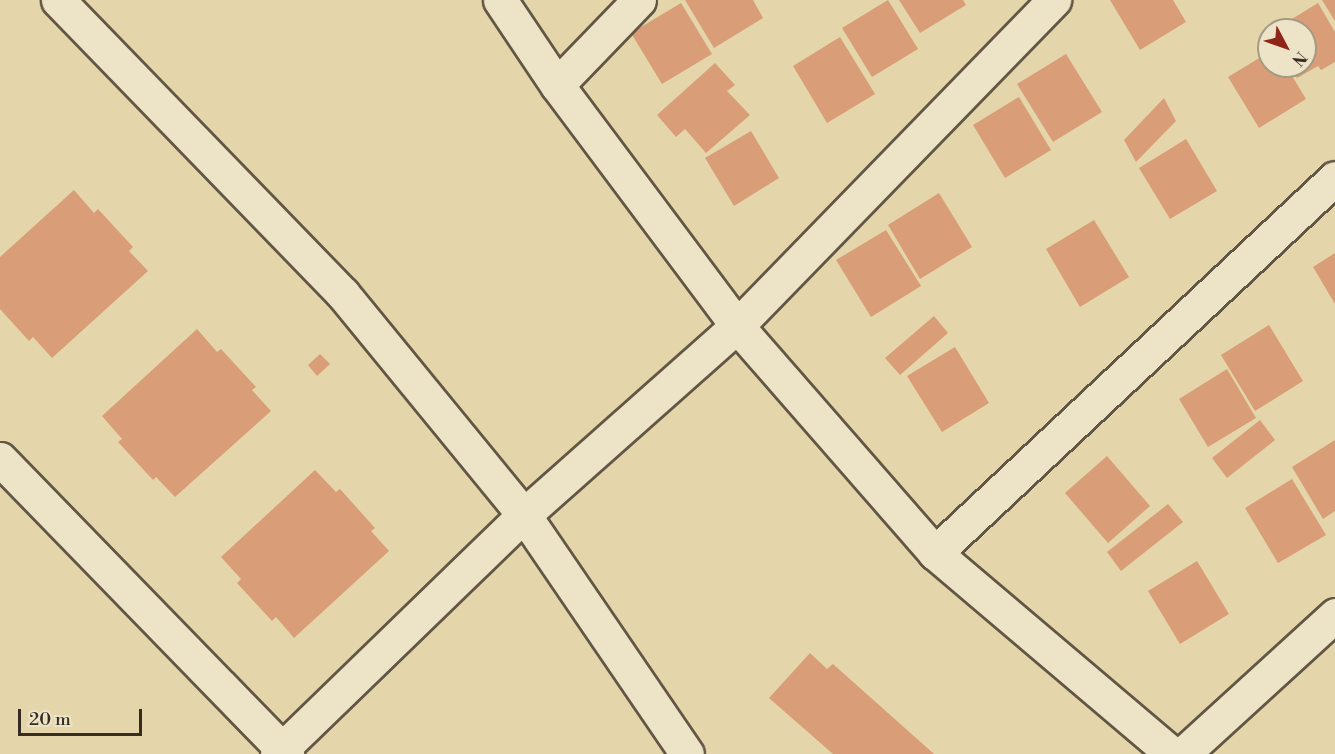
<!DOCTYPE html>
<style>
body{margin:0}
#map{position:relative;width:1335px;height:754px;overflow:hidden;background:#e4d6aa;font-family:"Libre Bodoni",serif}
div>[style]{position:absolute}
.building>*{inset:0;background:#d99d78}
.roads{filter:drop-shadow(2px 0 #625644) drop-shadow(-2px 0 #625644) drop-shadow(0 2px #625644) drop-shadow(0 -2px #625644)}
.minor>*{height:33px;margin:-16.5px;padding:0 16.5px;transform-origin:16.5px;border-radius:16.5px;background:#ede4c8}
span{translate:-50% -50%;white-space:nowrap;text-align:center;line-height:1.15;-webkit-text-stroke:6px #ede4c8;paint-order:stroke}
.north{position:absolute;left:1257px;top:18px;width:60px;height:60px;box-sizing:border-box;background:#ede4c8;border:2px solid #a49a86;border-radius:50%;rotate:131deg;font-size:16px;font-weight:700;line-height:24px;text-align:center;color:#372c22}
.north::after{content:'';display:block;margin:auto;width:21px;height:27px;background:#8f2418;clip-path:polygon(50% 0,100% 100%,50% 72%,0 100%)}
.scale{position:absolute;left:18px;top:709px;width:124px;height:27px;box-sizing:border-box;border:3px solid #372c22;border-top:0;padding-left:8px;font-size:18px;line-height:21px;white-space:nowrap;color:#372c22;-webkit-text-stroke:4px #ede4c8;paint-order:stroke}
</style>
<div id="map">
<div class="building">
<div style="clip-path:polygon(685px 0,753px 0,763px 18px,714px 48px)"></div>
<div style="clip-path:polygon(888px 0,918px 49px,872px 77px,842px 28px)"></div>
<div style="clip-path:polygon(899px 0,963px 0,966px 5px,920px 33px)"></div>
<div style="clip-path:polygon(1110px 0,1173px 0,1186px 22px,1140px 50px)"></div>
<div style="clip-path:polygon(1322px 0,1335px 0,1335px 21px)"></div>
<div style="clip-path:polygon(681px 3px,712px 54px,662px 84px,631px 33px)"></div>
<div style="clip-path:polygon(1318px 3px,1335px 32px,1335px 62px,1321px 70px,1318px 66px,1297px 78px,1290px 66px,1305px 66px,1305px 30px,1274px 30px)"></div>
<div style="clip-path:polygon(840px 37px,875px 94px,827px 123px,793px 66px)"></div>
<div style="clip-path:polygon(1269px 52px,1269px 66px,1286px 66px,1306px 99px,1259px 128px,1228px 77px)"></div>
<div style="clip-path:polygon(1066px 54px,1102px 112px,1053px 142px,1017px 84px)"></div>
<div style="clip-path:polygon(715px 63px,735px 85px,727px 91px,750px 115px,706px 153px,685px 129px,676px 137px,657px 115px)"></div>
<div style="clip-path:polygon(1019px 97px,1051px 150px,1005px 178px,973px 125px)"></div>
<div style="clip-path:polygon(1164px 98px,1176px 121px,1136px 162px,1124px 140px)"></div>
<div style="clip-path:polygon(751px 131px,779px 178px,734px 206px,705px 158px)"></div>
<div style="clip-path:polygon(1186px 139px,1217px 191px,1170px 219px,1139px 168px)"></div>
<div style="clip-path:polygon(74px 190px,94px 213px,98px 209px,133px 247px,129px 251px,148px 271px,52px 358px,33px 337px,29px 341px,0 309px,0 257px)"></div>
<div style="clip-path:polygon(939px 193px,972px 247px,920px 279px,888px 225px)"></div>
<div style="clip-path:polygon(1094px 220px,1129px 277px,1080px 307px,1046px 249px)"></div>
<div style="clip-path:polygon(886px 230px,921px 286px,871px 317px,836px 260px)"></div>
<div style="clip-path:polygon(1335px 253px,1335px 304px,1313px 267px)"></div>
<div style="clip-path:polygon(934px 316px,948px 333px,900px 375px,885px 358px)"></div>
<div style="clip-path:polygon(1269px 325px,1303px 381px,1255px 411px,1221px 355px)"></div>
<div style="clip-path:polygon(197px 329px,217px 352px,221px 349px,256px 387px,252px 390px,271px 411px,175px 497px,156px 477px,153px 480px,118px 442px,122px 439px,102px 416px)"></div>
<div style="clip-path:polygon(955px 347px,989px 403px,942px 432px,907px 376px)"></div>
<div style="clip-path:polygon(320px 354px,330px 364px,317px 376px,308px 365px)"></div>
<div style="clip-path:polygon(1227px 369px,1256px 418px,1208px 447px,1179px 399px)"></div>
<div style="clip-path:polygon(1260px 420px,1275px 440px,1227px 478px,1212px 458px)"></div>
<div style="clip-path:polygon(1335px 440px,1335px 511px,1323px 519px,1292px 467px)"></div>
<div style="clip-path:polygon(1107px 456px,1150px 506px,1108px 543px,1065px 493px)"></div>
<div style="clip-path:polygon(315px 470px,336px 492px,340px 489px,375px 528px,371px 531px,389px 551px,294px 638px,276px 617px,272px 621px,237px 583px,241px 579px,221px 557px)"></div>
<div style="clip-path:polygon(1292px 479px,1326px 535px,1278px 563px,1245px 508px)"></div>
<div style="clip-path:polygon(1168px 504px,1183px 522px,1121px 571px,1107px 552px)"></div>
<div style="clip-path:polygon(1197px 561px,1229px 614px,1180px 644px,1148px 591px)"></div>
<div style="clip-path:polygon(810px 653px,827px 669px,833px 664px,934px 754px,833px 754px,769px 698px)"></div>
</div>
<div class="roads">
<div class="minor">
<div style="left:58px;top:0;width:409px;rotate:45.9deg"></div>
<div style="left:343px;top:294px;width:286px;rotate:50.7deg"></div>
<div style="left:524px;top:515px;width:289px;rotate:55.7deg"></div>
<div style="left:500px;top:0;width:102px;rotate:56.2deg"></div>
<div style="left:557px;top:85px;width:301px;rotate:53.2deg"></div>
<div style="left:737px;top:326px;width:301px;rotate:48.9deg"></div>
<div style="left:935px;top:553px;width:311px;rotate:40.3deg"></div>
<div style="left:557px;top:85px;width:118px;rotate:-46deg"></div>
<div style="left:0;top:459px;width:412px;rotate:45.8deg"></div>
<div style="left:935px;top:553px;width:548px;rotate:-43.15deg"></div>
<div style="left:277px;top:754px;width:344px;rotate:-44.1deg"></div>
<div style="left:524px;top:515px;width:285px;rotate:-41.6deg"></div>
<div style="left:737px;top:326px;width:455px;rotate:-45.8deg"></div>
<div style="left:1183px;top:754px;width:206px;rotate:-42.4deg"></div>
</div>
</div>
<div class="north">N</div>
<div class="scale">20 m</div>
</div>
